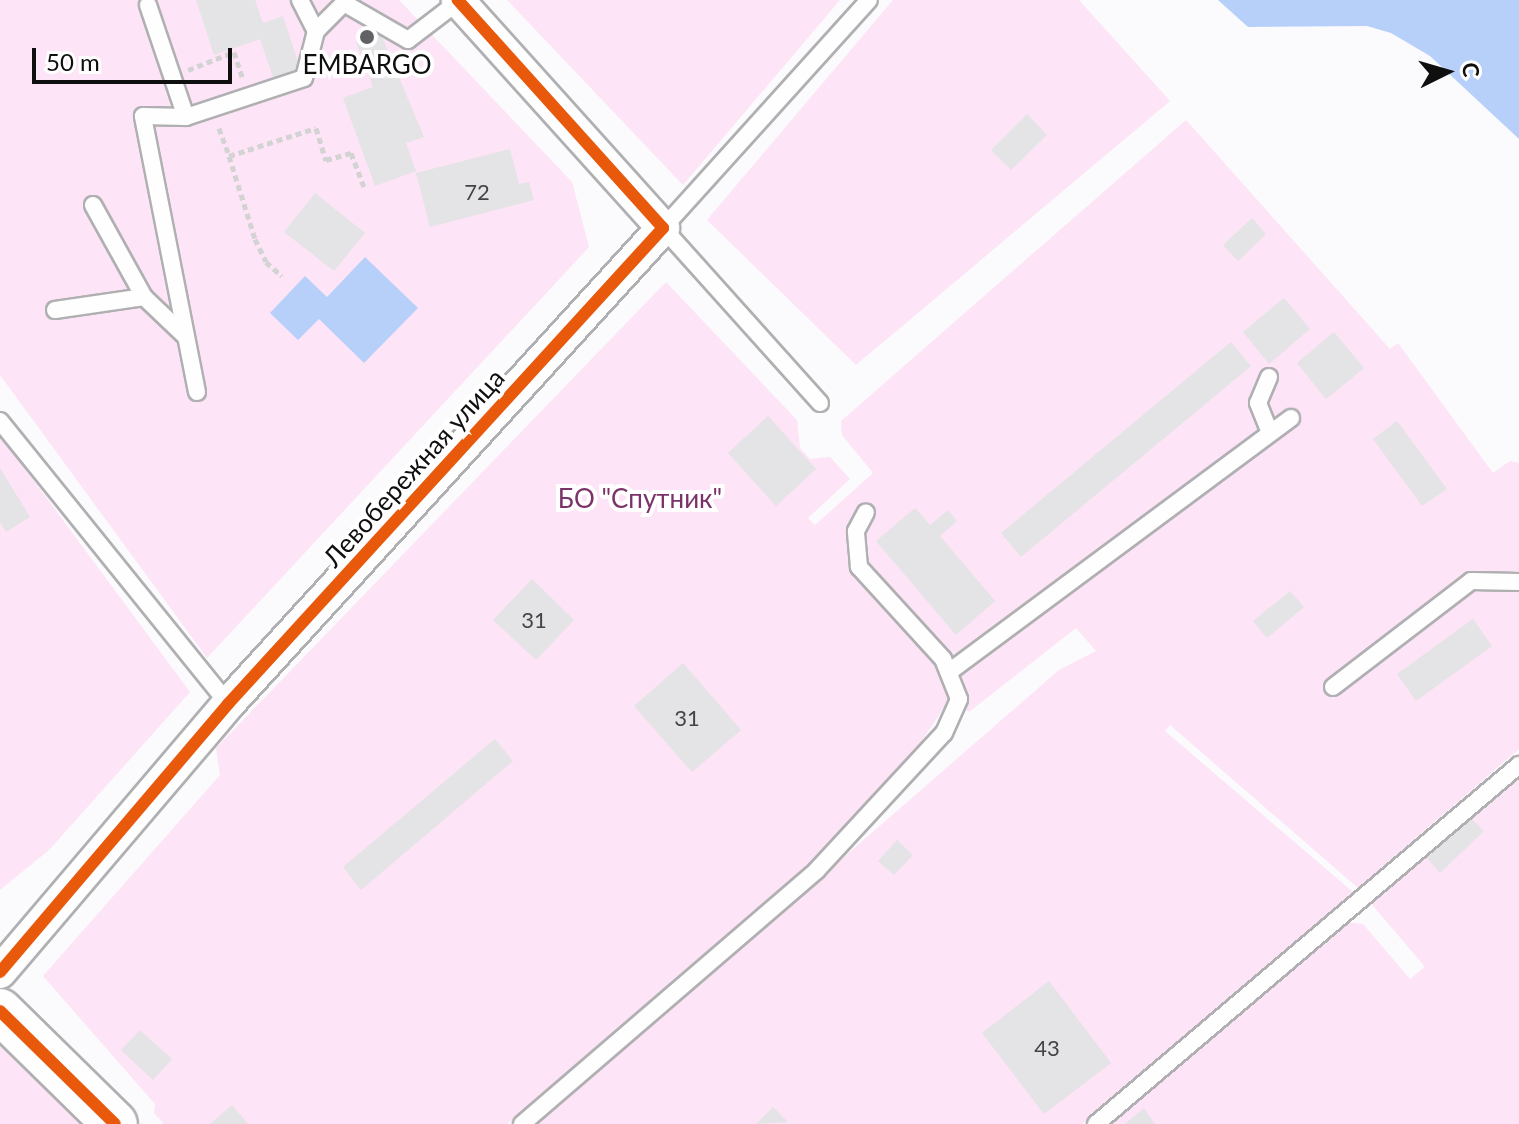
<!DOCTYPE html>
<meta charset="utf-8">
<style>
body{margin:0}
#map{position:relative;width:1519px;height:1124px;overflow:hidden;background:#fbfafd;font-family:Lato,sans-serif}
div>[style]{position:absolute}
.green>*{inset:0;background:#fde4f6}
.water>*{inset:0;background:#b7d0fa}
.building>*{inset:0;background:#e4e3e5}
.path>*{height:5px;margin-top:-2.5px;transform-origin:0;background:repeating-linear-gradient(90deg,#d3d3d3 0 6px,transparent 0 10px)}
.roads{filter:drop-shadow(2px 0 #b0b0b2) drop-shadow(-2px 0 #b0b0b2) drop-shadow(0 2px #b0b0b2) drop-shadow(0 -2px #b0b0b2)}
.lane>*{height:16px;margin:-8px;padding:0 8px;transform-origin:8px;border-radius:8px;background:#fefeff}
.street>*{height:32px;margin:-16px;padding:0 16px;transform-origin:16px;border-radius:16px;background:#fefeff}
.secondary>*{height:44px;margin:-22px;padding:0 22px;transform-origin:22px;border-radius:22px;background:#fefeff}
.cycleway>*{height:12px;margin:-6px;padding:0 6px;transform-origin:6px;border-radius:6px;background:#e8590c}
.dots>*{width:22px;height:22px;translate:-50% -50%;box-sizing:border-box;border:4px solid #fff;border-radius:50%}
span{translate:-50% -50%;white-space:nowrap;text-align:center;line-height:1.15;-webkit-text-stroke:8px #fff;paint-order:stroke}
.number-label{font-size:22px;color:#444445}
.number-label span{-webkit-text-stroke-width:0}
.poi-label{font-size:26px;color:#0f0f10}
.street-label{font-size:26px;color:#0f0f10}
.park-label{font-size:26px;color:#7a3269}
.north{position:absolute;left:1407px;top:32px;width:80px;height:80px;-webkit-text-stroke:6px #fff;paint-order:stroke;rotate:85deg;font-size:22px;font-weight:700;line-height:32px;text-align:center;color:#0f0f10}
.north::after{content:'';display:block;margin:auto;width:28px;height:36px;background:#0f0f10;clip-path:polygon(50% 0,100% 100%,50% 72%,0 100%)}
.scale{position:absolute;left:32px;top:48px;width:200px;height:36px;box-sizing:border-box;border:4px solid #0f0f10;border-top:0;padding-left:10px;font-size:24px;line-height:28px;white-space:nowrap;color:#0f0f10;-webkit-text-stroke:6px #fff;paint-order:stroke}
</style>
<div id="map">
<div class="green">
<div style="clip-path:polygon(0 0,399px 0,572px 182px,589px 247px,207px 658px,0 375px)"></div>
<div style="clip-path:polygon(507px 0,840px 0,683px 185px)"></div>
<div style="clip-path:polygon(893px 0,1079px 0,1170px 101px,856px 365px,707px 220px)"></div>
<div style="clip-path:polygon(1186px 120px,1390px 349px,1398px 343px,1493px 473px,1510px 461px,1519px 463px,1519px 749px,1358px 888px,1170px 725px,1165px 731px,1353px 892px,1082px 1124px,537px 1124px,1059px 670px,1096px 651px,1076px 628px,969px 712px,952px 695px,916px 750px,811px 864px,507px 1124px,164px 1124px,154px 1113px,155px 1104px,43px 976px,220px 775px,216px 748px,666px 282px,797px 420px,800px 448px,810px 459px,830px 457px,850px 479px,808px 518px,815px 525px,873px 473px,842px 435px,841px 421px)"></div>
<div style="clip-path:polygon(0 435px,190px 692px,49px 850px,0 890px)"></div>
<div style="clip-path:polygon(1519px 774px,1519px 1124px,1111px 1124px,1347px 922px,1363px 924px,1410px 979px,1425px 967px,1369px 901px)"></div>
<div style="clip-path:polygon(0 1042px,83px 1124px,0 1124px)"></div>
</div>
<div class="water">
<div style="clip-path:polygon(1218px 0,1519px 0,1519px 139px,1430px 56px,1391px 33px,1367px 26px,1248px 27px)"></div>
<div style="clip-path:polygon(365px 257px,418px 308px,364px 363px,319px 319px,298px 340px,270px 313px,305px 276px,327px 297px)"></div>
</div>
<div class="building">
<div style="clip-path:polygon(196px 0,255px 0,263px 23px,283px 16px,301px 71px,274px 80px,260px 39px,214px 55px)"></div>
<div style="clip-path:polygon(380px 32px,424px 137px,406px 143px,416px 171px,375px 186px,343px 98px,373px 87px,356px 42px)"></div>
<div style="clip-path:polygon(1027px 114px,1047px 135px,1011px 170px,991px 150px)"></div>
<div style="clip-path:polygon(510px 149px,519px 184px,529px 182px,534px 200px,430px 227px,416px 173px)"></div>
<div style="clip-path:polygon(315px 193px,365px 233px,334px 271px,284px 232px)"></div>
<div style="clip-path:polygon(1252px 218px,1266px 234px,1238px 261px,1223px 245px)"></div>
<div style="clip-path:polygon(1284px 298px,1310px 329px,1269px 364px,1243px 332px)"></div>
<div style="clip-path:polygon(1334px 332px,1364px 368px,1326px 399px,1297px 363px)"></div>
<div style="clip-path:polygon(1231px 342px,1251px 366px,1021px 557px,1001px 533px)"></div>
<div style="clip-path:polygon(768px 416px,816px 469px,776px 506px,728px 453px)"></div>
<div style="clip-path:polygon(1397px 421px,1447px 489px,1422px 506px,1373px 439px)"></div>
<div style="clip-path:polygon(0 468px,30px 517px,6px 532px,0 522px)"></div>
<div style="clip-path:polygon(915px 508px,930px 525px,948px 510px,957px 521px,940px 536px,995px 601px,956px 635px,876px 541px)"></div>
<div style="clip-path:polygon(532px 579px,574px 620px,536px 660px,493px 620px)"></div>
<div style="clip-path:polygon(1290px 591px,1304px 607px,1267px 638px,1253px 621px)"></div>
<div style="clip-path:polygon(1473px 619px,1492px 646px,1416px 701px,1397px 674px)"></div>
<div style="clip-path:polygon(683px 663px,741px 730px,692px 772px,634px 706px)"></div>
<div style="clip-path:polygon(495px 739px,513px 761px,361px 890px,343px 867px)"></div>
<div style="clip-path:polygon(1470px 817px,1484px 831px,1440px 873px,1427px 858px)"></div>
<div style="clip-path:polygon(897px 840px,913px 855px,894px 875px,878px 861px)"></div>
<div style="clip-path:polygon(1049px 981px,1111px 1063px,1044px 1114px,982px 1033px)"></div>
<div style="clip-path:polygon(140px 1030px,172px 1059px,153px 1080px,121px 1050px)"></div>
<div style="clip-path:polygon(232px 1105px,248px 1124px,210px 1124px)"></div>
<div style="clip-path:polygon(773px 1107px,788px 1122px,756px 1124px)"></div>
<div style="clip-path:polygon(1144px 1108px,1155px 1124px,1125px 1124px)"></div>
</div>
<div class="path">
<div style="left:188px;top:70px;width:49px;rotate:-21.4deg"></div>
<div style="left:234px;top:52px;width:29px;rotate:72deg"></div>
<div style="left:219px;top:128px;width:30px;rotate:70deg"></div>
<div style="left:229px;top:156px;width:91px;rotate:-17.8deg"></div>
<div style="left:316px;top:128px;width:34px;rotate:73deg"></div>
<div style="left:326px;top:160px;width:26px;rotate:-16deg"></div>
<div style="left:351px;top:153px;width:36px;rotate:69deg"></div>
<div style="left:229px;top:156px;width:87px;rotate:72.6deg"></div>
<div style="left:255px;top:239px;width:25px;rotate:64deg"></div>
<div style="left:266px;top:262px;width:21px;rotate:41deg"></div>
</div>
<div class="roads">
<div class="lane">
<div style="left:300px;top:0;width:35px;rotate:63deg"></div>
<div style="left:148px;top:5px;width:118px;rotate:71.3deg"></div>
<div style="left:93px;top:205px;width:105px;rotate:61deg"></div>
<div style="left:144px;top:297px;width:58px;rotate:43.6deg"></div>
<div style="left:55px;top:310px;width:90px;rotate:-8.3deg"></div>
<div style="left:1269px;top:377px;width:28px;rotate:113deg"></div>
<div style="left:1258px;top:403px;width:32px;rotate:68deg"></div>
<div style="left:197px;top:392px;width:281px;rotate:-101.1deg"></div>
<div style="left:143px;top:116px;width:43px;rotate:1.3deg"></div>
<div style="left:186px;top:117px;width:124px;rotate:-18.3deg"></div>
<div style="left:304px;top:78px;width:49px;rotate:-75.7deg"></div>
<div style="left:316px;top:31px;width:40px;rotate:-45deg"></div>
<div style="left:344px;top:3px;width:74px;rotate:30deg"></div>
<div style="left:408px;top:40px;width:64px;rotate:-37.4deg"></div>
<div style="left:820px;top:403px;width:235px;rotate:-131.9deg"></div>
<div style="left:663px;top:228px;width:307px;rotate:-47.9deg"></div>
<div style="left:0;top:421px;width:363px;rotate:51.1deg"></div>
<div style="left:949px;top:672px;width:426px;rotate:-36.6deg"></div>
<div style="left:1333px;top:687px;width:174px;rotate:-37.5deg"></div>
<div style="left:1471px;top:581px;width:48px;rotate:1.2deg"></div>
<div style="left:522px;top:1124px;width:388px;rotate:-40.7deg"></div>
<div style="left:816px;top:871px;width:188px;rotate:-47.2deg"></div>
<div style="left:944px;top:733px;width:37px;rotate:-66deg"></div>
<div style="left:959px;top:699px;width:43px;rotate:-111.8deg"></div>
<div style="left:943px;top:659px;width:125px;rotate:-132.4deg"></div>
<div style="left:859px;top:567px;width:36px;rotate:-95deg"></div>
<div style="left:856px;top:531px;width:21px;rotate:-62deg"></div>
<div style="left:1096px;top:1124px;width:555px;rotate:-40.32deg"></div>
</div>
<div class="street">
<div style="left:0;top:972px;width:352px;rotate:-49.6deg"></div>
<div style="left:228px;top:704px;width:645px;rotate:-47.58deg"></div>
<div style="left:663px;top:228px;width:307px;rotate:-132deg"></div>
</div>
<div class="secondary">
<div style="left:0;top:1011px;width:161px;rotate:44.5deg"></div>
</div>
</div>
<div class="cycleway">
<div style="left:0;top:972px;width:352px;rotate:-49.6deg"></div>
<div style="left:228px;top:704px;width:645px;rotate:-47.58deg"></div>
<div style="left:663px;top:228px;width:307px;rotate:-132deg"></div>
<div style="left:0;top:1011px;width:161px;rotate:44.5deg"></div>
</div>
<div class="dots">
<div style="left:367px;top:37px;background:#626163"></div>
</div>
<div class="number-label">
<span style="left:477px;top:192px">72</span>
<span style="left:534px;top:620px">31</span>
<span style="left:687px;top:718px">31</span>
<span style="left:1047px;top:1048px">43</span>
</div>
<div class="poi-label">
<span style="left:367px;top:65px">EMBARGO</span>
</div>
<div class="street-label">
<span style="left:414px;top:468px;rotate:-48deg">Левобережная улица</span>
</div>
<div class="park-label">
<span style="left:640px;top:499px">БО "Спутник"</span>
</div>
<div class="north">С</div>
<div class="scale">50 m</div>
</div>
